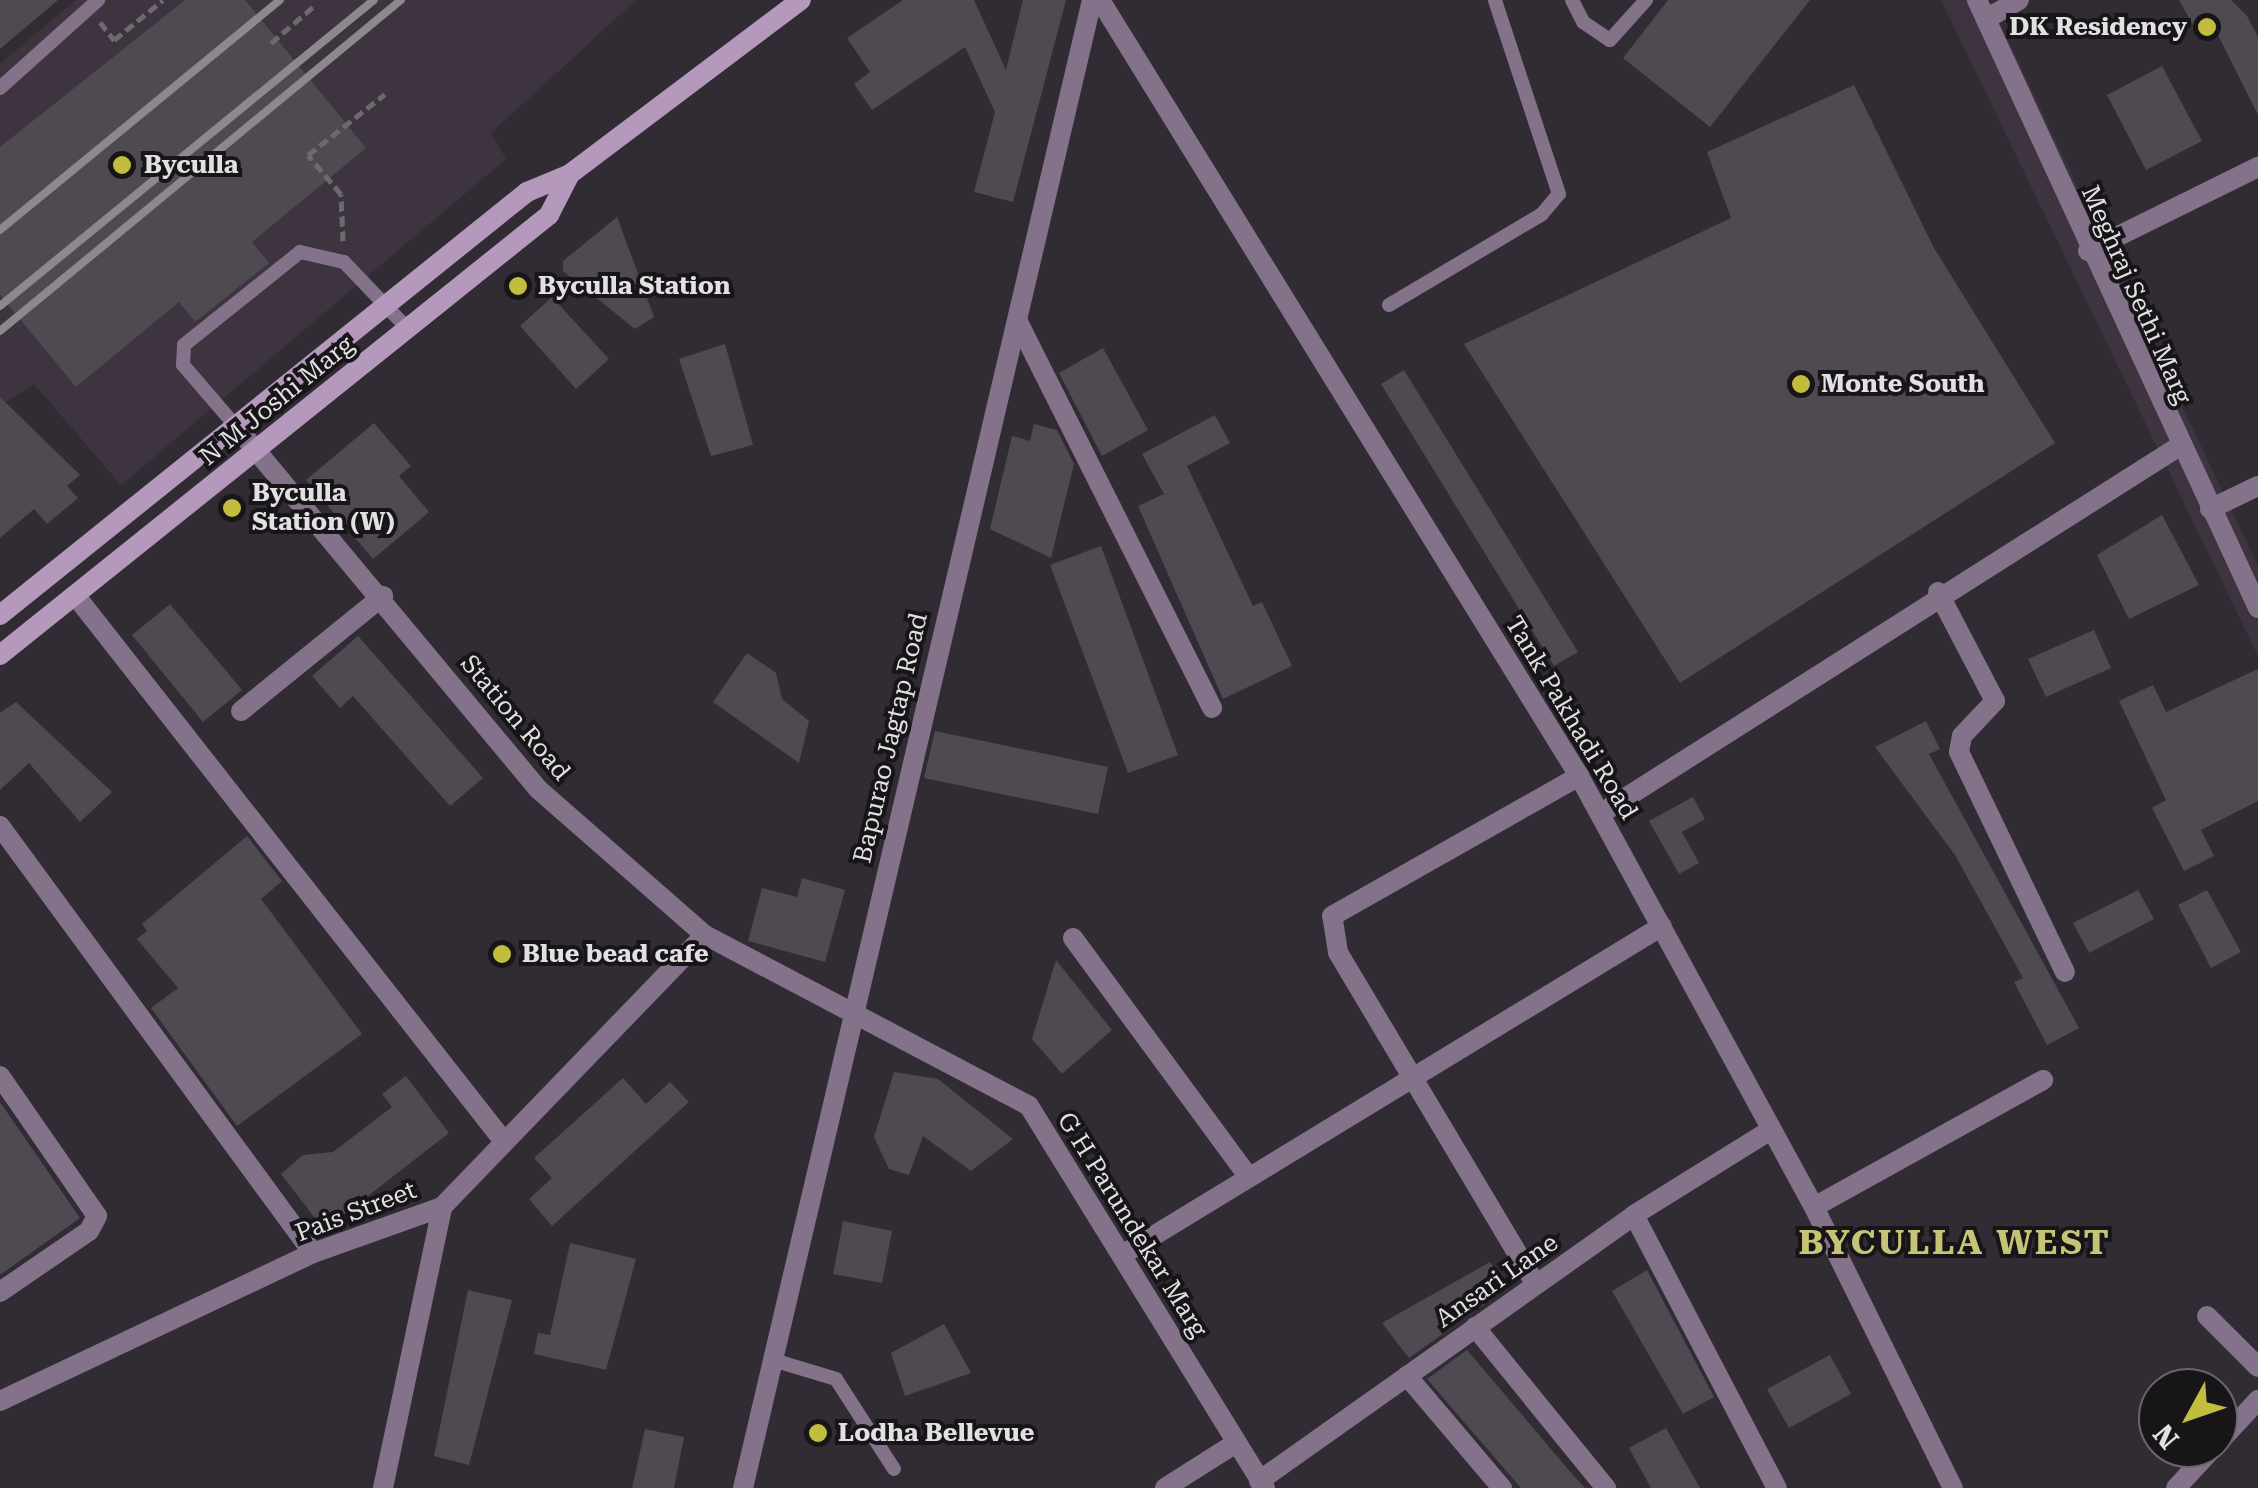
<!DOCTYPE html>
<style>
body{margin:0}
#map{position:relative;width:2258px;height:1488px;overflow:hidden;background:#312c33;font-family:"Roboto Serif",serif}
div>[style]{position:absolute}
.built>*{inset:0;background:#3d3440}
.building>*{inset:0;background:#4f4951}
.path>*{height:5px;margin-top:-2.5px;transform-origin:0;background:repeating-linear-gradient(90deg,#6d696f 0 10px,transparent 0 15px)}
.service>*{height:14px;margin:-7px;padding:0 7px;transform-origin:7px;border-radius:7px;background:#837289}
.minor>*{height:20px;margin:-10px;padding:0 10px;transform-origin:10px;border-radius:10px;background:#837289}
.tertiary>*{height:20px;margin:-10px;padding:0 10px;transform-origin:10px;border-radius:10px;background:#837289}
.secondary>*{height:20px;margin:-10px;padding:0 10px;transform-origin:10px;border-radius:10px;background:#b499bd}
.rail>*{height:8px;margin:-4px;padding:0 4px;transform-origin:4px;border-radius:4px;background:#8c888d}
.dots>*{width:28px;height:28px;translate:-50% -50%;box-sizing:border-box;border:5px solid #171518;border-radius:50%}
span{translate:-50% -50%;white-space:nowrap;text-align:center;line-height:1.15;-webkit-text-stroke:8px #171518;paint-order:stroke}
.poi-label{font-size:25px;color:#e3e0e4;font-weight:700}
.right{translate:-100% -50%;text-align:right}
.left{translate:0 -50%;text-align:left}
.street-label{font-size:25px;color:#e3e0e4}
.district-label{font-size:35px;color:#c5c375;font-weight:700;letter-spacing:2.5px}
.north{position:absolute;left:2138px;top:1368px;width:100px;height:100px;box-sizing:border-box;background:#171518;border:2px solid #69666a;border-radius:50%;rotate:230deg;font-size:28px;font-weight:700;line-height:40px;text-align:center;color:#e3e0e4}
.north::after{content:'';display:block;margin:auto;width:35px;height:45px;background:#c2bd3f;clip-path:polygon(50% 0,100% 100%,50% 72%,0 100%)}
</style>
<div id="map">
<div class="built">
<div style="clip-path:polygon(76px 0,636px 0,491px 133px,506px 159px,121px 485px,34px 384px,0 406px,0 64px)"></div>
<div style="clip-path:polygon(1941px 0,1989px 0,2258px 566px,2258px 656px)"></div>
</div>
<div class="building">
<div style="clip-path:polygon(0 0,58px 0,0 49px)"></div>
<div style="clip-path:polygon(185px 0,245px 0,366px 148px,252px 242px,269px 263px,195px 322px,179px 302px,76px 387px,0 295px,0 147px)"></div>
<div style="clip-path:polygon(903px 0,974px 0,1006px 70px,1023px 0,1066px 0,1013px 202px,974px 192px,995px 112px,965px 47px,872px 110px,854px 84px,870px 72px,847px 38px)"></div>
<div style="clip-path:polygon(1668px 0,1810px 0,1710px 127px,1623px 58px)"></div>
<div style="clip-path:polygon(2179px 0,2231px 0,2247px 16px,2258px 37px,2258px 115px,2215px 29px,2200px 38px)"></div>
<div style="clip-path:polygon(2162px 66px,2202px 141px,2146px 170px,2107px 95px)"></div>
<div style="clip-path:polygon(1854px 85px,1934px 248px,2055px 443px,1680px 683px,1464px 344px,1731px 218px,1707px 152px)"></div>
<div style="clip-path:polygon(617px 217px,654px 317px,635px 329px,563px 271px,563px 261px)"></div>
<div style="clip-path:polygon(552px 297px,609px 359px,576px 389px,520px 326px)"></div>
<div style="clip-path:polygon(725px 344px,753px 445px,711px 456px,679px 359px)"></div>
<div style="clip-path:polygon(1103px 348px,1148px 430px,1102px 456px,1059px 373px)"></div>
<div style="clip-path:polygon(1404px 370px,1578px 652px,1554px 666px,1381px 384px)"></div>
<div style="clip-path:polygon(0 397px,80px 475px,67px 486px,78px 498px,47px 524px,34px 509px,0 538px)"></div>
<div style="clip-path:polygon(1215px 415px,1230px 443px,1187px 466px,1253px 606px,1262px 602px,1292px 666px,1223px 699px,1138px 506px,1164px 494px,1142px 454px)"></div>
<div style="clip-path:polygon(374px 423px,411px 466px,399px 476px,429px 512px,373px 559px,306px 480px)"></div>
<div style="clip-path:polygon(1034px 424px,1057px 430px,1074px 464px,1051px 558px,990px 529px,1012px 436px,1030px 441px)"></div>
<div style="clip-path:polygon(2162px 515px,2199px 585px,2129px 619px,2097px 555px)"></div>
<div style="clip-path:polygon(1101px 546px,1178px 755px,1128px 773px,1050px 565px)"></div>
<div style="clip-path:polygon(170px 604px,242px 690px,203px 722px,132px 635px)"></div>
<div style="clip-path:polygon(2094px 630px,2111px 668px,2046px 697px,2028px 659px)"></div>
<div style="clip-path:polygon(358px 636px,483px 778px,450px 806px,353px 696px,340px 708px,312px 676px)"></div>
<div style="clip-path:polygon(747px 653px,776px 673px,782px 699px,809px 721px,799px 763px,713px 702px)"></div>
<div style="clip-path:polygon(2258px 669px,2258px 801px,2201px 830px,2214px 856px,2184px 871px,2152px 808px,2166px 800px,2119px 701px,2153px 685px,2166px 712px)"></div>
<div style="clip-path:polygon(16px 702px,112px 792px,80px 822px,29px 763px,0 790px,0 713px)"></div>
<div style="clip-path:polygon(1926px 721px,1940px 749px,1929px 754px,2079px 1028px,2047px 1045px,2014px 982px,2023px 978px,1955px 855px,1875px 747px)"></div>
<div style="clip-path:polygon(935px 731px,1108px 767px,1098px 814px,924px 778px)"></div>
<div style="clip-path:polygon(1693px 797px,1705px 819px,1682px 832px,1699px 863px,1679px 874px,1649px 821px)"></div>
<div style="clip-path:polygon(247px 836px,282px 881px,261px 899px,362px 1034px,237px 1126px,151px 1008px,178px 988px,137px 939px,147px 931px,142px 924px)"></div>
<div style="clip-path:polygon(802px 878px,845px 890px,825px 962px,748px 941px,762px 888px,797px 897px)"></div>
<div style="clip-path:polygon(2138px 890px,2154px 919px,2089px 953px,2073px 923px)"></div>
<div style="clip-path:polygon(2207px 890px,2241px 952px,2211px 968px,2178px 905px)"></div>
<div style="clip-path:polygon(1056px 960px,1112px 1030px,1062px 1074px,1032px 1039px)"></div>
<div style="clip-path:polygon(894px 1072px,938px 1079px,1013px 1139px,971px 1171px,923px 1136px,909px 1175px,889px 1169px,874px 1137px)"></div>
<div style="clip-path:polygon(406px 1076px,449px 1133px,324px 1230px,281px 1174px,303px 1155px,333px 1152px,392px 1107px,382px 1094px)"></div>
<div style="clip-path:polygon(623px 1078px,646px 1104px,670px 1082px,689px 1102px,552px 1226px,529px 1199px,552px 1178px,534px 1158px)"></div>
<div style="clip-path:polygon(0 1102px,80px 1218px,0 1275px)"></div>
<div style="clip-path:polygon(843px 1221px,892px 1231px,882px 1283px,833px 1274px)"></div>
<div style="clip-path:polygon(570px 1243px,636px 1259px,606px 1370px,534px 1354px,538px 1333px,550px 1335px)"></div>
<div style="clip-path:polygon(1490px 1262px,1507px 1288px,1409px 1358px,1382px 1323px)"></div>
<div style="clip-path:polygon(1647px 1270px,1714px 1397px,1683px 1414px,1612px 1291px)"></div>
<div style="clip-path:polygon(468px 1290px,512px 1300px,469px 1465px,434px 1456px)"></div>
<div style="clip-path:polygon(944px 1324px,971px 1373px,905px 1396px,891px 1353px)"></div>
<div style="clip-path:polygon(1467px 1350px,1567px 1468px,1585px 1488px,1521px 1488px,1427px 1379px)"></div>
<div style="clip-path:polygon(1830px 1355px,1851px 1394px,1789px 1428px,1767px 1389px)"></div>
<div style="clip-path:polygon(1666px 1428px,1700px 1488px,1651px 1488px,1629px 1448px)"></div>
<div style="clip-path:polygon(645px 1429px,684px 1437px,674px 1488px,632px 1488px)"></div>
</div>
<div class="path">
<div style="left:100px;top:22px;width:23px;rotate:52deg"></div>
<div style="left:114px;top:40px;width:63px;rotate:-39.2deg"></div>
<div style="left:271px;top:43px;width:57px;rotate:-40.7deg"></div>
<div style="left:343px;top:241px;width:47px;rotate:-92.4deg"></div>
<div style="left:341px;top:194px;width:51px;rotate:-130.2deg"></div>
<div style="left:308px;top:155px;width:98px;rotate:-38.4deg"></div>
</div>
<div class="service">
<div style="left:1572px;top:0;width:25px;rotate:63deg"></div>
<div style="left:1583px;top:22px;width:32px;rotate:34deg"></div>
<div style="left:1610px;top:40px;width:54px;rotate:-48deg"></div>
<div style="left:0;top:88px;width:132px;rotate:-41.9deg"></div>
<div style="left:1389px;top:305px;width:178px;rotate:-30.7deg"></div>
<div style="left:1542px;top:214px;width:26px;rotate:-50deg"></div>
<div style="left:1559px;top:194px;width:204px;rotate:-108.3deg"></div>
<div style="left:239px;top:430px;width:86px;rotate:-130.7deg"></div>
<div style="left:183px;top:365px;width:20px;rotate:-87deg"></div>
<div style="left:184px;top:345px;width:149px;rotate:-38.7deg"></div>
<div style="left:300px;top:252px;width:45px;rotate:12.8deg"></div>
<div style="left:344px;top:262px;width:93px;rotate:46.3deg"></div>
<div style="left:773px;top:1360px;width:66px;rotate:16.8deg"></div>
<div style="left:836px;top:1379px;width:107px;rotate:57.2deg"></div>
</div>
<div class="minor">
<div style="left:1100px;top:0;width:912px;rotate:58.31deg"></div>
<div style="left:1579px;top:776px;width:491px;rotate:61.4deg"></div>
<div style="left:1814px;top:1207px;width:313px;rotate:63.7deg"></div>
<div style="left:1986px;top:19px;width:38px;rotate:-30deg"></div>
<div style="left:2088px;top:251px;width:190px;rotate:-26.3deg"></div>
<div style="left:1018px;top:322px;width:432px;rotate:63.3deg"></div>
<div style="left:239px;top:430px;width:467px;rotate:50.2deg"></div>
<div style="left:538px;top:789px;width:222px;rotate:41.2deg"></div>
<div style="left:705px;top:935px;width:366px;rotate:27.8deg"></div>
<div style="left:1029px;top:1106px;width:449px;rotate:58.3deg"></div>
<div style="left:2210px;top:509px;width:53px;rotate:-25.6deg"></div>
<div style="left:1938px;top:592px;width:123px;rotate:62.4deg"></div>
<div style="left:1995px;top:701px;width:48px;rotate:133.3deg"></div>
<div style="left:1962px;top:736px;width:16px;rotate:101deg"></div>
<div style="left:1959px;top:752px;width:244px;rotate:64.3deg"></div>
<div style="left:75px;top:595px;width:692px;rotate:51.87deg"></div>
<div style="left:241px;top:711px;width:183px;rotate:-39deg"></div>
<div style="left:1600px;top:814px;width:685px;rotate:-32.41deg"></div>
<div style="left:0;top:826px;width:529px;rotate:53.76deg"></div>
<div style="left:1073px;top:938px;width:294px;rotate:53.7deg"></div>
<div style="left:0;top:1076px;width:170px;rotate:55.3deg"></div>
<div style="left:97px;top:1216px;width:17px;rotate:118deg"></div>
<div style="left:89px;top:1231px;width:108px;rotate:145.6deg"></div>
<div style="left:1814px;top:1207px;width:262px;rotate:-29deg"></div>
<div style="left:1634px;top:1215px;width:308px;rotate:62.4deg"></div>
<div style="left:1122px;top:1255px;width:632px;rotate:-31.35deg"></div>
<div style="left:1535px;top:1283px;width:385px;rotate:-120.8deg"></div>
<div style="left:1338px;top:952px;width:36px;rotate:-99deg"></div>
<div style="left:1332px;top:916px;width:284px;rotate:-29.5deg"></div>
<div style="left:2207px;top:1316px;width:72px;rotate:45deg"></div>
<div style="left:1475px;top:1327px;width:208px;rotate:50.9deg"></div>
<div style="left:1407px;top:1376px;width:147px;rotate:49.7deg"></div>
<div style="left:0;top:1401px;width:346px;rotate:-25.3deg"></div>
<div style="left:313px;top:1253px;width:137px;rotate:-19.6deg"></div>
<div style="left:442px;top:1207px;width:378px;rotate:-46deg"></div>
<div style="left:1259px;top:1481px;width:460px;rotate:-35.3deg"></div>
<div style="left:1634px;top:1215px;width:159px;rotate:-31.9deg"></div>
<div style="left:383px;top:1488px;width:287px;rotate:-78.1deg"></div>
<div style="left:1165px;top:1488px;width:84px;rotate:-32.4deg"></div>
</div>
<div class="tertiary">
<div style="left:1977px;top:0;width:670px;rotate:65.19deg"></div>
<div style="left:2218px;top:1443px;width:59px;rotate:-47.1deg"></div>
<div style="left:743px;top:1488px;width:1528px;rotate:-76.8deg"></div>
<div style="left:2176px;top:1488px;width:54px;rotate:-47.2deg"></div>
</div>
<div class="secondary">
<div style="left:0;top:615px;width:676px;rotate:-38.75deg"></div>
<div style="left:527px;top:192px;width:47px;rotate:-22.7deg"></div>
<div style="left:570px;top:174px;width:289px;rotate:-37deg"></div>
<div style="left:0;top:655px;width:704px;rotate:-38.71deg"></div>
<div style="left:549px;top:215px;width:46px;rotate:-62.9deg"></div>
</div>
<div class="rail">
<div style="left:0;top:230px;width:362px;rotate:-39.4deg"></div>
<div style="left:0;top:306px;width:483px;rotate:-39.3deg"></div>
<div style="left:0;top:331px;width:520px;rotate:-39.54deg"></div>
</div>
<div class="dots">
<div style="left:2207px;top:27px;background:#c2bd3f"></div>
<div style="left:122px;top:165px;background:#c2bd3f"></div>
<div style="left:518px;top:286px;background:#c2bd3f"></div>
<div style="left:1801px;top:384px;background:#c2bd3f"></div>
<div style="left:232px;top:508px;background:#c2bd3f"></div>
<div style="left:502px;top:954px;background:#c2bd3f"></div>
<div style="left:818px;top:1433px;background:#c2bd3f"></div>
</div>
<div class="poi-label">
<span class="right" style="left:2187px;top:27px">DK Residency</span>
<span class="left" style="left:144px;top:165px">Byculla</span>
<span class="left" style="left:538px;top:286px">Byculla Station</span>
<span class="left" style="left:1821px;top:384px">Monte South</span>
<span class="left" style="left:252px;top:508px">Byculla<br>Station (W)</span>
<span class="left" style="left:522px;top:954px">Blue bead cafe</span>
<span class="left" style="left:838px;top:1433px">Lodha Bellevue</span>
</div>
<div class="street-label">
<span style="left:2136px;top:295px;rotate:66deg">Meghraj Sethi Marg</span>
<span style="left:277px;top:401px;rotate:-39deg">N M Joshi Marg</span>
<span style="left:515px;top:718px;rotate:50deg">Station Road</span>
<span style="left:1571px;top:718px;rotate:59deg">Tank Pakhadi Road</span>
<span style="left:891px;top:738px;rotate:-77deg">Bapurao Jagtap Road</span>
<span style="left:356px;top:1212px;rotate:-21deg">Pais Street</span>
<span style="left:1132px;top:1225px;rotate:58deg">G H Parundekar Marg</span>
<span style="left:1497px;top:1281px;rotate:-35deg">Ansari Lane</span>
</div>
<div class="district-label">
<span style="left:1955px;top:1243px">BYCULLA WEST</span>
</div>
<div class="north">N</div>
</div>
